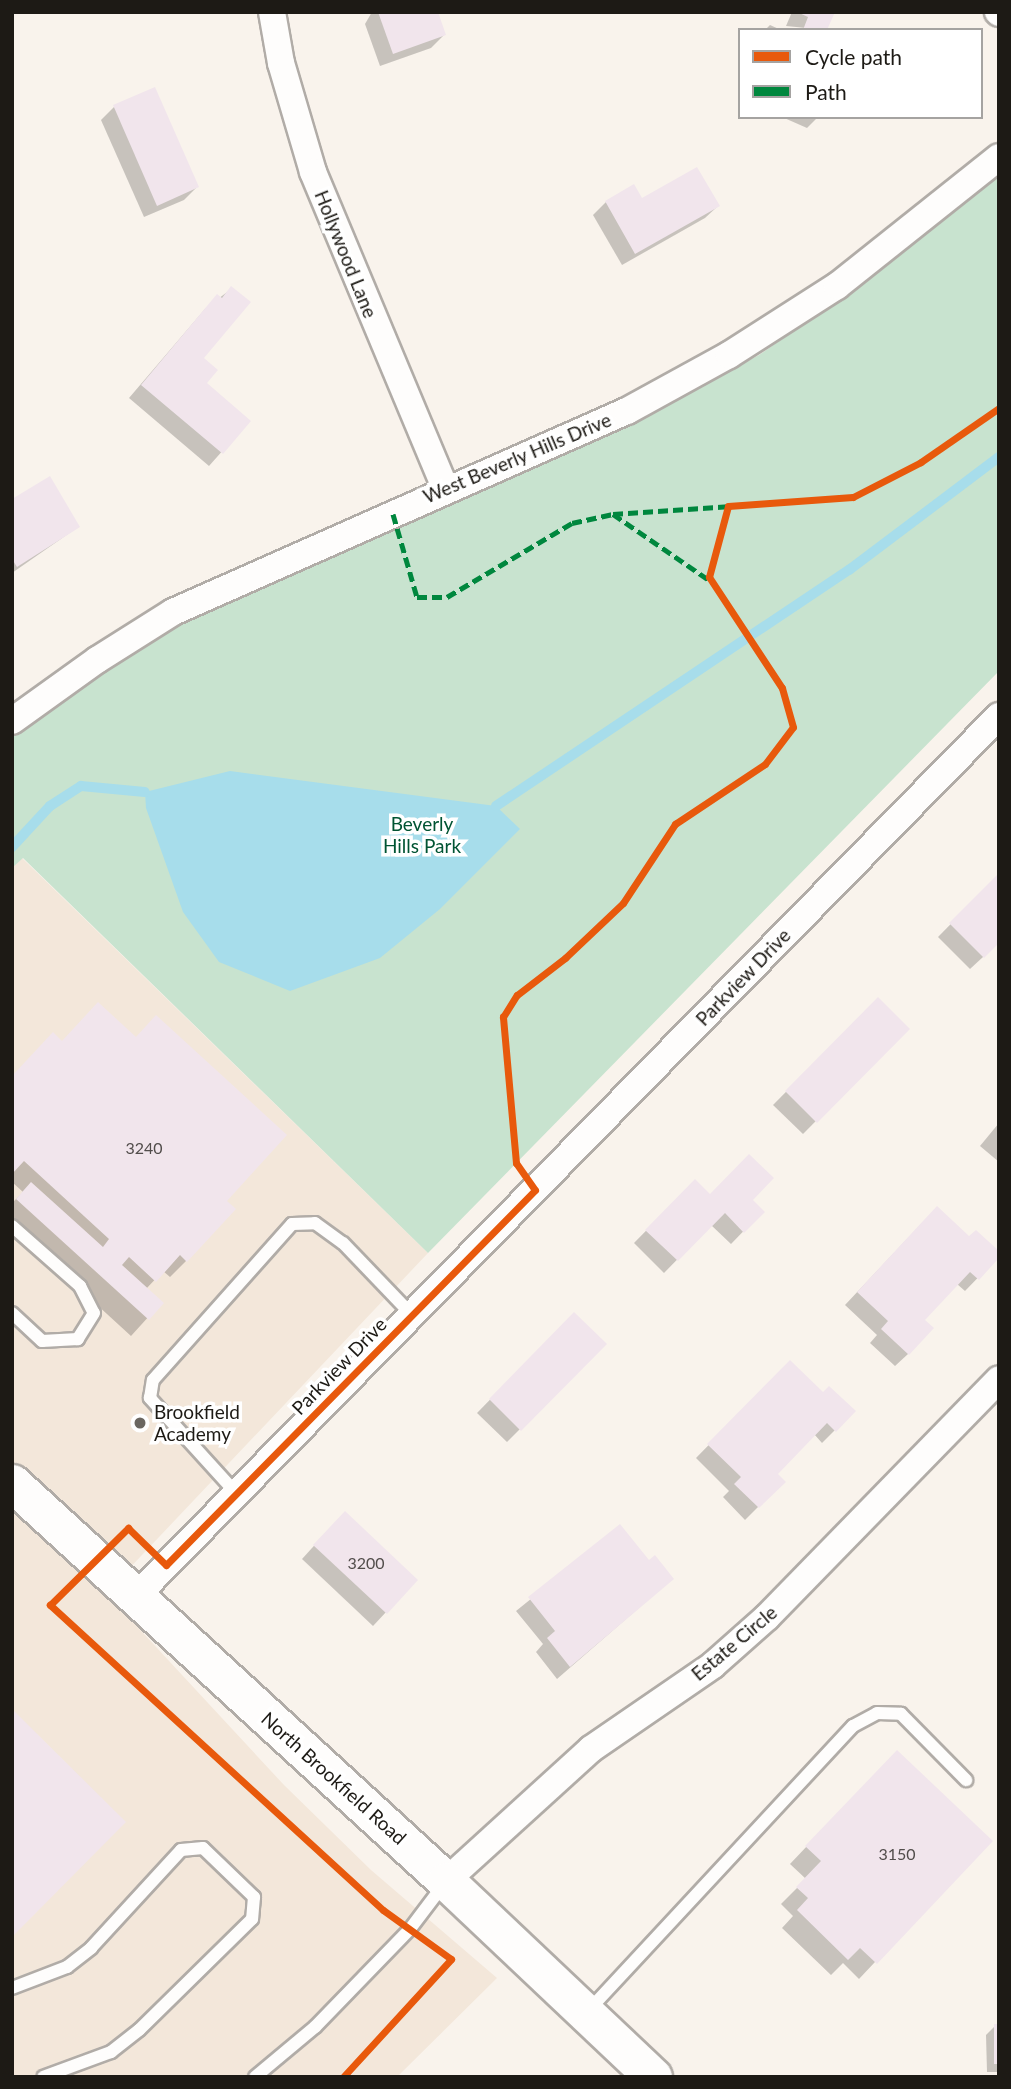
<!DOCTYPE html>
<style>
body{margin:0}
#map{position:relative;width:1011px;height:2089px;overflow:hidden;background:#f9f3ec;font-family:Lato,sans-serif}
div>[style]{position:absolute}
.built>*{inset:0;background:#f3e7da}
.green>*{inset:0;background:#c8e3cf}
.water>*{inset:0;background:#a7ddeb}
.shadow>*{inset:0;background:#0003}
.stream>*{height:10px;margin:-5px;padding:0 5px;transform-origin:5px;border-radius:5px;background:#a7ddeb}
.building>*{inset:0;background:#f1e5ec}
.roads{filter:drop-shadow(2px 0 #b1aca7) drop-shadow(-2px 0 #b1aca7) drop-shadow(0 2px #b1aca7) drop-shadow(0 -2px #b1aca7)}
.lane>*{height:12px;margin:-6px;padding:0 6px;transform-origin:6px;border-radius:6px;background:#fefdfc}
.street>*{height:26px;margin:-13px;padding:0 13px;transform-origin:13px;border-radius:13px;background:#fefdfc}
.secondary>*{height:37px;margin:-18.5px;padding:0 18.5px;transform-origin:18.5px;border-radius:18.5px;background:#fefdfc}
.quiet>*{height:5px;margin-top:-2.5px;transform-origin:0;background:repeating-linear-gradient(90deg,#00873e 0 10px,transparent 0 15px)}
.cycleway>*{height:7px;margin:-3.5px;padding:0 3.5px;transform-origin:3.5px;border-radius:3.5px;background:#e8590c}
.dots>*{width:19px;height:19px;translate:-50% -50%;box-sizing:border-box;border:4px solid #fff;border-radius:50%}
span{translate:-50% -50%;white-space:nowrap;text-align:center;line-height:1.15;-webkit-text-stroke:7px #fff;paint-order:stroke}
.number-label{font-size:16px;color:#524d4b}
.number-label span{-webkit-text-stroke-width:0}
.street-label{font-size:19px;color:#1d1a15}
.park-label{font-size:19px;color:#005433}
.poi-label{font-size:19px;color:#1d1a15}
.left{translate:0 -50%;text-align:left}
.frame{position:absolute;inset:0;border:14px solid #1d1a15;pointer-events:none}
.legend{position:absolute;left:738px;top:28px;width:245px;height:91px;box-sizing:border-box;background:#fff;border:2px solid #a5a3a1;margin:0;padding:9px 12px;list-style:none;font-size:21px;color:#1d1a15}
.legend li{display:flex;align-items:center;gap:14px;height:35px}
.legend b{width:35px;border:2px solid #a5a3a1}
</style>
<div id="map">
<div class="built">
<div style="clip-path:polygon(22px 858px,428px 1253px,106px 1593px,284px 1785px,371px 1870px,497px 1978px,397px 2077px,12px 2077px,12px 868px)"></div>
</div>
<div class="green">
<div style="clip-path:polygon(999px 175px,999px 671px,428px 1253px,23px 858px,12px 868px,12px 737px,152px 637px,235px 593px,630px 424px,759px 355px,854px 289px)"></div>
</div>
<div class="water">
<div style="clip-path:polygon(230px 771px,496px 806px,520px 829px,440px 909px,380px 958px,290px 991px,219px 962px,183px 912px,146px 808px,145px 792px)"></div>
</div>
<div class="shadow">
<div style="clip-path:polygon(372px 12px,436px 12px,444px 35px,431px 48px,380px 66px,365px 24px)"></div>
<div style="clip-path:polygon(792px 12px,833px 12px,826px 30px,786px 26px)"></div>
<div style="clip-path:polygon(770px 25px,781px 30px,765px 30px)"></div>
<div style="clip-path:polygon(154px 89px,197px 187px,184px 200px,144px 217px,101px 120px,114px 107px)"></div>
<div style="clip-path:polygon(782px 117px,818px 117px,807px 128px)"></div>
<div style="clip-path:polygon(642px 200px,718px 206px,705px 218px,622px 265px,593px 215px,606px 202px)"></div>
<div style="clip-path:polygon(231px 289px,202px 358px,204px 383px,249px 421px,209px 466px,129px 398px,205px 309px)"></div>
<div style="clip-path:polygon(12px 501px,78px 527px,12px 573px)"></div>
<div style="clip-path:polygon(999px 875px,983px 957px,970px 969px,938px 937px)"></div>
<div style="clip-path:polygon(878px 999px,907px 1029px,803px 1134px,773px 1105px)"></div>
<div style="clip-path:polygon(12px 1077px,225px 1201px,186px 1261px,170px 1277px,163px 1271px,146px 1289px,161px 1303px,131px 1336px,12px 1227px,12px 1203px,23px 1192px,12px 1182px)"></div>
<div style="clip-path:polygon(999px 1123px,999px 1162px,980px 1146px)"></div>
<div style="clip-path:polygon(695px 1181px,710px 1196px,750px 1200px,762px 1212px,731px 1244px,711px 1225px,664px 1273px,634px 1243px)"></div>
<div style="clip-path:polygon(924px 1221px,999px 1256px,965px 1291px,957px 1284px,923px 1320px,908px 1354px,895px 1366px,870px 1343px,877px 1335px,845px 1305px)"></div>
<div style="clip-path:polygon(574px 1314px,605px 1344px,507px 1442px,477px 1413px)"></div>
<div style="clip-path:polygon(790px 1362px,823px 1394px,854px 1411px,822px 1443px,814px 1434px,775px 1474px,783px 1482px,745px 1520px,723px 1497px,729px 1491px,696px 1458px)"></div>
<div style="clip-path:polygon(332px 1526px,416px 1580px,373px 1626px,302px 1559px)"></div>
<div style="clip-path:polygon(620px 1527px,649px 1563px,672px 1579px,557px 1679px,536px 1652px,543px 1644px,516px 1611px)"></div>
<div style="clip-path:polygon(881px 1768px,875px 1962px,859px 1979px,843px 1963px,831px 1975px,782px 1928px,793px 1916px,781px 1904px,806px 1879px,790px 1864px)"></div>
<div style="clip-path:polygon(995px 2026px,999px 2026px,999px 2072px,987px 2072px,986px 2035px)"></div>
</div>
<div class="stream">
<div style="left:496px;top:806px;width:425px;rotate:-33.8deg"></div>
<div style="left:849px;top:570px;width:188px;rotate:-37deg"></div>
<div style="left:12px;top:847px;width:56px;rotate:-47.2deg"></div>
<div style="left:50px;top:806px;width:37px;rotate:-33deg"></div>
<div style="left:81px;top:786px;width:64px;rotate:5.4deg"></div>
</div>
<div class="building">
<div style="clip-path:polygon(378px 12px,438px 12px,446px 35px,393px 54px)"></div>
<div style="clip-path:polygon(797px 12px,835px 12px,827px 30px,803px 30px,808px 17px)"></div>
<div style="clip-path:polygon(155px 87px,199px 187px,157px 206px,113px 105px)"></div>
<div style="clip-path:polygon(697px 167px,720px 206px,635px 254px,605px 201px,634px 184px,642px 198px)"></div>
<div style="clip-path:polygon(231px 286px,251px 302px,204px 358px,218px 370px,207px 383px,251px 421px,223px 454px,141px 385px,217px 294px,222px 298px)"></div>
<div style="clip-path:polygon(50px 476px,80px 527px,17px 567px,12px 559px,12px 499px)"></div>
<div style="clip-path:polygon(999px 873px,999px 943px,984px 958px,949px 923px)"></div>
<div style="clip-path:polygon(878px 997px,910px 1029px,817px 1123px,785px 1091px)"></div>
<div style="clip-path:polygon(98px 1002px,136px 1037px,156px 1015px,287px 1135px,227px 1201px,236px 1209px,187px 1262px,180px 1255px,156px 1282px,129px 1257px,122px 1265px,164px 1303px,149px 1320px,16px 1199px,31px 1182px,103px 1247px,109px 1239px,24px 1161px,12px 1174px,12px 1076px,53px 1032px,62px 1041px)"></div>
<div style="clip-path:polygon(749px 1154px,774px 1178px,753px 1200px,765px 1212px,744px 1233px,725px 1213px,678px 1261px,645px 1230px,695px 1179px,710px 1194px)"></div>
<div style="clip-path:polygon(937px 1206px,969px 1236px,976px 1230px,999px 1251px,999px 1258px,979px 1280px,970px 1272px,925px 1320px,934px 1328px,909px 1355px,881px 1329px,888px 1321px,857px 1292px)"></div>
<div style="clip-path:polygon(574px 1312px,607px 1344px,521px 1431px,489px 1399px)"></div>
<div style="clip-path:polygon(790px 1360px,823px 1392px,829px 1386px,856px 1411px,836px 1432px,827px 1423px,778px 1474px,786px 1482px,759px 1508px,734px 1484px,741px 1477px,707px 1444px)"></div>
<div style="clip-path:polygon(345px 1511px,418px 1580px,387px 1614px,313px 1545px)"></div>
<div style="clip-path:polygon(620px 1524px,649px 1560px,655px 1555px,674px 1579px,570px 1667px,547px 1638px,555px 1631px,528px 1597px)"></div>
<div style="clip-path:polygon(12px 1709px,126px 1822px,12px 1937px)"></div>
<div style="clip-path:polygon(897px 1750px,993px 1841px,877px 1964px,860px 1948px,848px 1960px,797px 1910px,808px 1898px,796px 1887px,821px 1861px,805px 1846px)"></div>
<div style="clip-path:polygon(994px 2024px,999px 2024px,999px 2064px,994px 2064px)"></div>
</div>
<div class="roads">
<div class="lane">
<div style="left:12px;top:1226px;width:91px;rotate:41.4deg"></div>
<div style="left:80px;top:1286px;width:30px;rotate:63deg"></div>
<div style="left:94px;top:1313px;width:31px;rotate:122deg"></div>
<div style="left:78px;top:1339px;width:36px;rotate:177deg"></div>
<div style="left:42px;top:1341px;width:41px;rotate:-137deg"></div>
<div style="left:237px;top:1494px;width:130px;rotate:-132.2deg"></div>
<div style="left:150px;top:1398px;width:18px;rotate:-81deg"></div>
<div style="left:153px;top:1380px;width:209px;rotate:-48.3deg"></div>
<div style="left:292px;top:1224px;width:23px;rotate:-2deg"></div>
<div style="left:315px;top:1223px;width:34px;rotate:36deg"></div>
<div style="left:343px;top:1243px;width:100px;rotate:46.2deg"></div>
<div style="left:12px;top:1988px;width:59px;rotate:-20.9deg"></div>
<div style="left:67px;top:1967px;width:31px;rotate:-38deg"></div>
<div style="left:91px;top:1948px;width:133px;rotate:-47.4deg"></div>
<div style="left:181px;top:1850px;width:22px;rotate:-5deg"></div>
<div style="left:203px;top:1848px;width:71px;rotate:43.9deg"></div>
<div style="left:254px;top:1897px;width:22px;rotate:95deg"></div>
<div style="left:252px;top:1919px;width:158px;rotate:135.5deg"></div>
<div style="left:139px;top:2030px;width:36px;rotate:142deg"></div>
<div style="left:111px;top:2052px;width:72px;rotate:159.8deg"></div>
<div style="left:588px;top:2011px;width:389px;rotate:-47.1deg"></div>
<div style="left:853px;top:1726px;width:27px;rotate:-28deg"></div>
<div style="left:877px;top:1713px;width:24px;rotate:2deg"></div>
<div style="left:901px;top:1714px;width:93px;rotate:45.4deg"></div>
<div style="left:255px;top:2077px;width:78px;rotate:-39.8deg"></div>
<div style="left:315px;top:2027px;width:136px;rotate:-45.9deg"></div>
<div style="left:410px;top:1929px;width:56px;rotate:-52.9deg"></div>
</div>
<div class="street">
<div style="left:272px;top:12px;width:52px;rotate:80deg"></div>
<div style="left:281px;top:63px;width:114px;rotate:73.6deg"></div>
<div style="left:313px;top:172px;width:342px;rotate:67.3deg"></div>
<div style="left:998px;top:12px;width:1px;rotate:45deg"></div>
<div style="left:12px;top:721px;width:105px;rotate:-35.7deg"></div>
<div style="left:97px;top:660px;width:90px;rotate:-32.3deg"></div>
<div style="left:173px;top:612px;width:497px;rotate:-23.9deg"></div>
<div style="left:627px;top:411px;width:116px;rotate:-28.8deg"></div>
<div style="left:729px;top:355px;width:128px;rotate:-32.6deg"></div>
<div style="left:837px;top:286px;width:207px;rotate:-38.5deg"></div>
<div style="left:135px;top:1597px;width:1234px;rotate:-45.56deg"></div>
<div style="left:446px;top:1881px;width:196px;rotate:-42.3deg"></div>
<div style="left:591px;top:1749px;width:148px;rotate:-34.5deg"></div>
<div style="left:713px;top:1665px;width:72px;rotate:-41.6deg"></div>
<div style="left:767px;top:1617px;width:332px;rotate:-45.7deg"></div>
</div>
<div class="secondary">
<div style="left:12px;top:1483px;width:589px;rotate:42.52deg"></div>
<div style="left:446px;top:1881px;width:285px;rotate:43.4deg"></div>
</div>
</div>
<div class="quiet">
<div style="left:393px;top:514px;width:86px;rotate:73.9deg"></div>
<div style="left:417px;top:597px;width:30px"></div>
<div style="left:447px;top:597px;width:145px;rotate:-30.6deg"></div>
<div style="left:572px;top:523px;width:42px;rotate:-12.4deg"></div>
<div style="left:613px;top:514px;width:120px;rotate:34.5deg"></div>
<div style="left:613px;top:514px;width:119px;rotate:-3.8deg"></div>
</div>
<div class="cycleway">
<div style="left:343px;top:2077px;width:160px;rotate:-47.5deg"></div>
<div style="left:451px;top:1959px;width:84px;rotate:-144.2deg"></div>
<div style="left:383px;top:1910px;width:452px;rotate:-137.5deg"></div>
<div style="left:50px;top:1605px;width:110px;rotate:-44.6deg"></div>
<div style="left:128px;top:1528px;width:53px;rotate:44.2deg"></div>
<div style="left:166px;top:1565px;width:526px;rotate:-45.46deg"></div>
<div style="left:535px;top:1190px;width:33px;rotate:-125deg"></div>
<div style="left:516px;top:1163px;width:147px;rotate:-95.1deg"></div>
<div style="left:503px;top:1017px;width:26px;rotate:-58deg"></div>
<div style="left:517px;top:995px;width:61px;rotate:-37.6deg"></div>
<div style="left:565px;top:958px;width:80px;rotate:-43.5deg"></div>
<div style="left:623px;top:903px;width:95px;rotate:-56.6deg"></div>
<div style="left:675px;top:824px;width:108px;rotate:-33.7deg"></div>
<div style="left:765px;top:764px;width:46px;rotate:-52.9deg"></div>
<div style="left:793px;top:727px;width:41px;rotate:-105.8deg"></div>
<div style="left:782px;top:688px;width:133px;rotate:-123.3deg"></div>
<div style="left:709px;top:577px;width:73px;rotate:-75deg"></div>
<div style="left:728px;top:506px;width:125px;rotate:-4.1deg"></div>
<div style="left:853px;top:497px;width:76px;rotate:-27.2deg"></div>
<div style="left:921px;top:462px;width:95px;rotate:-34.7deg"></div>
</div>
<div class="dots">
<div style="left:140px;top:1423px;background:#6a6660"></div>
</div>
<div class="number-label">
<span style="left:144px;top:1148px">3240</span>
<span style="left:366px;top:1563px">3200</span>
<span style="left:897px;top:1854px">3150</span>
</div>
<div class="street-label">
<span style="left:346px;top:254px;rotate:68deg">Hollywood Lane</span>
<span style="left:517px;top:458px;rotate:-23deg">West Beverly Hills Drive</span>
<span style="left:743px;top:977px;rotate:-46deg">Parkview Drive</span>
<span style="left:339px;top:1366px;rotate:-46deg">Parkview Drive</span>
<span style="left:734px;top:1643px;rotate:-40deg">Estate Circle</span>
<span style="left:334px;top:1778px;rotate:42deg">North Brookfield Road</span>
</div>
<div class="park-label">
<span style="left:422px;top:835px">Beverly<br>Hills Park</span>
</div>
<div class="poi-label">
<span class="left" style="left:154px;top:1423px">Brookfield<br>Academy</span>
</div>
<div class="frame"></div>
<ul class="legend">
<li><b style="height:9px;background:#e8590c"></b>Cycle path</li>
<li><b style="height:9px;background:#00873e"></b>Path</li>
</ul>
</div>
